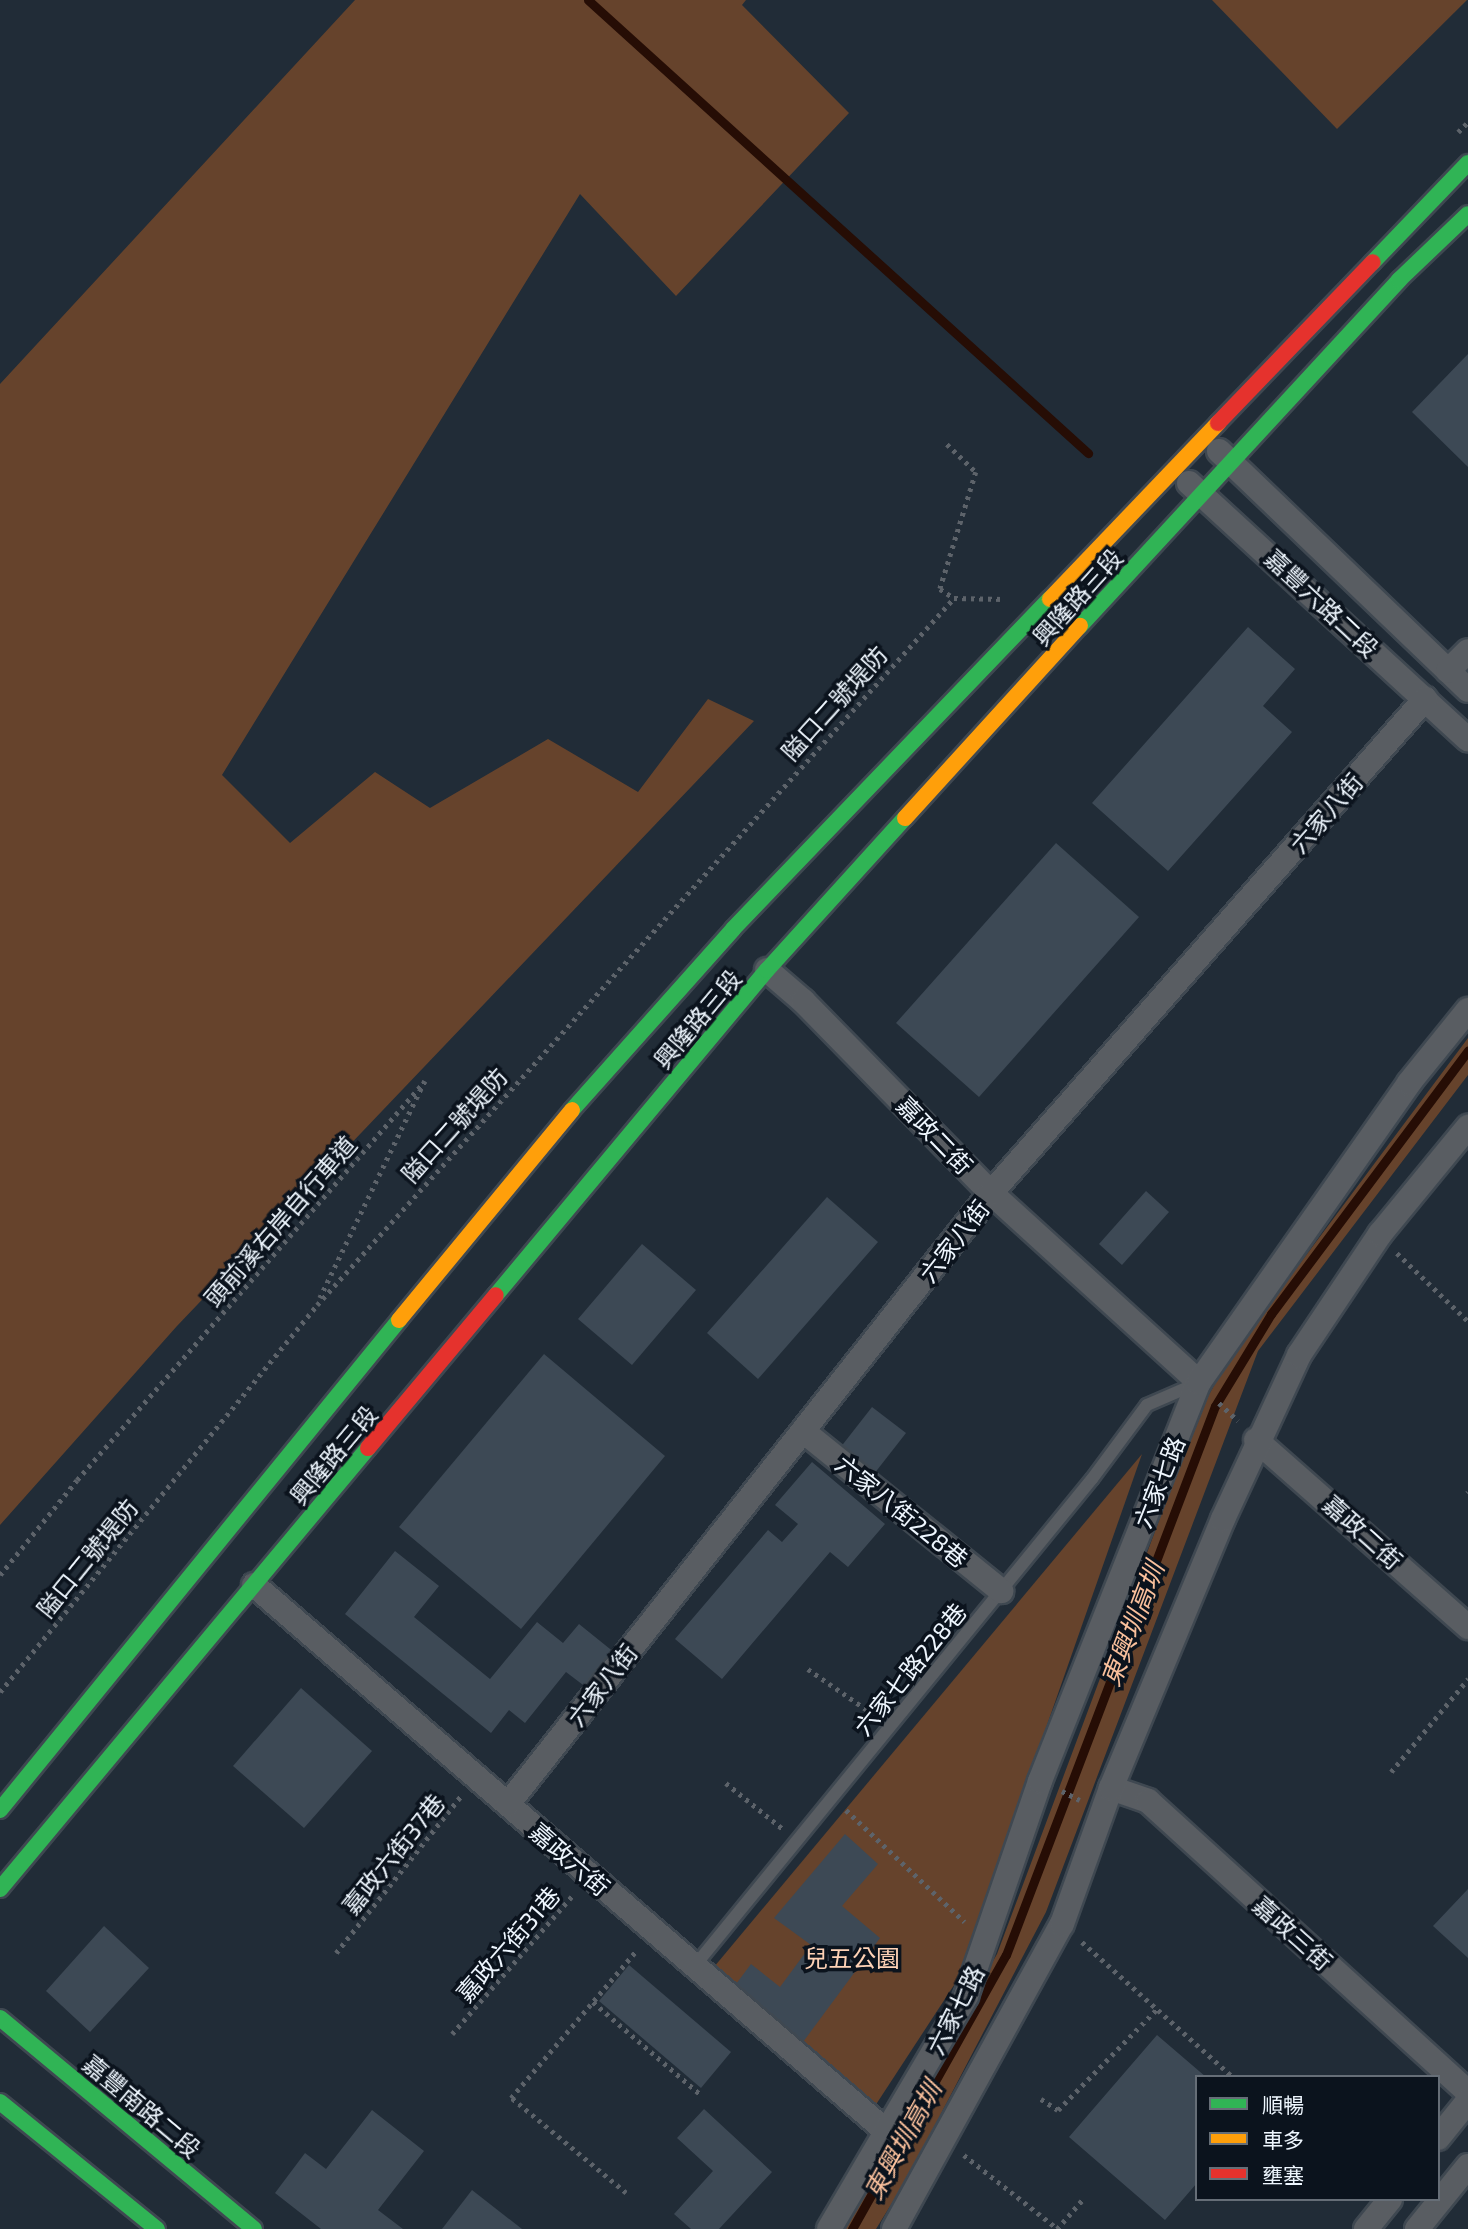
<!DOCTYPE html>
<meta charset="utf-8">
<style>
body{margin:0}
#map{position:relative;width:1468px;height:2229px;overflow:hidden;background:#212c37;font-family:"Exo 2","Noto Sans TC",sans-serif}
div>[style]{position:absolute}
.green>*{inset:0;background:#66432c}
.stream>*{height:9px;margin:-4.5px;padding:0 4.5px;transform-origin:4.5px;border-radius:4.5px;background:#260d05}
.building>*{inset:0;background:#3d4955}
.path>*{height:4.5px;margin-top:-2.25px;transform-origin:0;background:repeating-linear-gradient(90deg,#5d636a 0 3.5px,transparent 0 8.5px)}
.roads{filter:drop-shadow(2px 0 #3f4851) drop-shadow(-2px 0 #3f4851) drop-shadow(0 2px #3f4851) drop-shadow(0 -2px #3f4851)}
.lane>*{height:12px;margin:-6px;padding:0 6px;transform-origin:6px;border-radius:6px;background:#595d62}
.street>*{height:24px;margin:-12px;padding:0 12px;transform-origin:12px;border-radius:12px;background:#595d62}
.fast>*{height:16px;margin:-8px;padding:0 8px;transform-origin:8px;border-radius:8px;background:#30b455}
.slow>*{height:16px;margin:-8px;padding:0 8px;transform-origin:8px;border-radius:8px;background:#ff9f0a}
.jam>*{height:16px;margin:-8px;padding:0 8px;transform-origin:8px;border-radius:8px;background:#e5322d}
span{translate:-50% -50%;white-space:nowrap;text-align:center;line-height:1.15;-webkit-text-stroke:7px #0b131d;paint-order:stroke}
.street-label{font-size:24px;color:#eef6fe}
.park-label{font-size:24px;color:#fed2b6}
.water-label{font-size:26px;color:#fac09c;font-style:italic}
.legend{position:absolute;left:1195px;top:2075px;width:245px;height:126px;box-sizing:border-box;background:#0b131d;border:2px solid #666e77;margin:0;padding:9px 12px;list-style:none;font-size:21px;color:#eef6fe}
.legend li{display:flex;align-items:center;gap:14px;height:35px}
.legend b{width:35px;border:2px solid #666e77}
</style>
<div id="map">
<div class="green">
<div style="clip-path:polygon(355px 0,746px 0,742px 5px,849px 113px,676px 296px,580px 194px,222px 775px,290px 843px,375px 772px,430px 808px,548px 739px,638px 792px,708px 699px,754px 721px,177px 1326px,0 1525px,0 384px)"></div>
<div style="clip-path:polygon(1212px 0,1467px 0,1337px 129px)"></div>
<div style="clip-path:polygon(1468px 1038px,1468px 1075px,1258px 1351px,1046px 1912px,908px 2177px,876px 2229px,840px 2229px,997px 1954px,1200px 1411px,1228px 1360px)"></div>
<div style="clip-path:polygon(1142px 1454px,958px 1979px,875px 2106px,709px 1973px)"></div>
</div>
<div class="stream">
<div style="left:588px;top:0;width:675px;rotate:42.18deg"></div>
<div style="left:852px;top:2229px;width:314px;rotate:-60.7deg"></div>
<div style="left:1006px;top:1955px;width:587px;rotate:-69.16deg"></div>
<div style="left:1215px;top:1406px;width:108px;rotate:-58.7deg"></div>
<div style="left:1271px;top:1314px;width:329px;rotate:-53.2deg"></div>
</div>
<div class="building">
<div style="clip-path:polygon(1468px 354px,1468px 467px,1412px 412px)"></div>
<div style="clip-path:polygon(1248px 627px,1295px 669px,1263px 706px,1292px 732px,1168px 871px,1092px 803px)"></div>
<div style="clip-path:polygon(1056px 843px,1139px 917px,979px 1097px,896px 1023px)"></div>
<div style="clip-path:polygon(1146px 1191px,1169px 1212px,1122px 1265px,1099px 1244px)"></div>
<div style="clip-path:polygon(827px 1197px,878px 1242px,758px 1379px,707px 1333px)"></div>
<div style="clip-path:polygon(642px 1244px,696px 1290px,632px 1365px,578px 1319px)"></div>
<div style="clip-path:polygon(544px 1354px,665px 1456px,521px 1629px,399px 1527px)"></div>
<div style="clip-path:polygon(872px 1407px,906px 1433px,874px 1474px,840px 1448px)"></div>
<div style="clip-path:polygon(812px 1462px,885px 1524px,848px 1567px,830px 1552px,722px 1679px,675px 1639px,768px 1530px,782px 1542px,798px 1524px,775px 1505px)"></div>
<div style="clip-path:polygon(395px 1551px,439px 1586px,414px 1617px,490px 1679px,537px 1622px,563px 1643px,579px 1624px,615px 1653px,587px 1688px,566px 1672px,525px 1723px,509px 1710px,491px 1733px,345px 1614px)"></div>
<div style="clip-path:polygon(301px 1688px,372px 1751px,304px 1828px,233px 1766px)"></div>
<div style="clip-path:polygon(845px 1834px,878px 1864px,842px 1906px,880px 1938px,803px 2042px,733px 1988px,751px 1964px,780px 1987px,811px 1945px,774px 1918px)"></div>
<div style="clip-path:polygon(1468px 1889px,1468px 1958px,1433px 1926px)"></div>
<div style="clip-path:polygon(104px 1926px,149px 1968px,90px 2032px,46px 1991px)"></div>
<div style="clip-path:polygon(629px 1965px,731px 2052px,701px 2088px,599px 2001px)"></div>
<div style="clip-path:polygon(1157px 2035px,1206px 2077px,1197px 2077px,1197px 2183px,1165px 2220px,1069px 2137px)"></div>
<div style="clip-path:polygon(704px 2109px,772px 2172px,719px 2229px,691px 2229px,674px 2214px,713px 2171px,677px 2138px)"></div>
<div style="clip-path:polygon(372px 2110px,424px 2151px,378px 2210px,403px 2229px,321px 2229px,275px 2193px,305px 2153px,326px 2169px)"></div>
<div style="clip-path:polygon(472px 2190px,522px 2229px,442px 2229px)"></div>
</div>
<div class="path">
<div style="left:1458px;top:132px;width:14px;rotate:-45deg"></div>
<div style="left:947px;top:444px;width:40px;rotate:44deg"></div>
<div style="left:976px;top:472px;width:122px;rotate:107.1deg"></div>
<div style="left:940px;top:589px;width:17px;rotate:33deg"></div>
<div style="left:954px;top:598px;width:50px;rotate:1.1deg"></div>
<div style="left:1397px;top:1253px;width:98px;rotate:43.8deg"></div>
<div style="left:1219px;top:1403px;width:26px;rotate:43deg"></div>
<div style="left:1467px;top:1493px;width:1px;rotate:-45deg"></div>
<div style="left:0;top:1575px;width:122px;rotate:-51deg"></div>
<div style="left:77px;top:1480px;width:529px;rotate:-48.91deg"></div>
<div style="left:425px;top:1081px;width:241px;rotate:115.8deg"></div>
<div style="left:808px;top:1669px;width:83px;rotate:34.7deg"></div>
<div style="left:0;top:1692px;width:500px;rotate:-50.68deg"></div>
<div style="left:317px;top:1305px;width:952px;rotate:-47.98deg"></div>
<div style="left:1391px;top:1772px;width:121px;rotate:-50.4deg"></div>
<div style="left:726px;top:1783px;width:73px;rotate:38.9deg"></div>
<div style="left:1062px;top:1791px;width:20px;rotate:27deg"></div>
<div style="left:846px;top:1810px;width:163px;rotate:43.3deg"></div>
<div style="left:1082px;top:1942px;width:203px;rotate:41.8deg"></div>
<div style="left:336px;top:1953px;width:201px;rotate:-51.5deg"></div>
<div style="left:593px;top:2002px;width:141px;rotate:40.7deg"></div>
<div style="left:452px;top:2034px;width:184px;rotate:-49deg"></div>
<div style="left:1041px;top:2099px;width:20px;rotate:33deg"></div>
<div style="left:1058px;top:2110px;width:141px;rotate:-45.6deg"></div>
<div style="left:964px;top:2155px;width:120px;rotate:38.2deg"></div>
<div style="left:626px;top:2193px;width:149px;rotate:-140.4deg"></div>
<div style="left:511px;top:2098px;width:193px;rotate:-49.6deg"></div>
<div style="left:1057px;top:2229px;width:38px;rotate:-49deg"></div>
</div>
<div class="roads">
<div class="lane">
<div style="left:693px;top:1968px;width:631px;rotate:-50.79deg"></div>
<div style="left:1092px;top:1479px;width:92px;rotate:-53.4deg"></div>
<div style="left:1147px;top:1405px;width:56px;rotate:-23.3deg"></div>
</div>
<div class="street">
<div style="left:1219px;top:451px;width:345px;rotate:43.8deg"></div>
<div style="left:1189px;top:483px;width:379px;rotate:42.6deg"></div>
<div style="left:1448px;top:671px;width:28px;rotate:-45deg"></div>
<div style="left:767px;top:970px;width:48px;rotate:40.7deg"></div>
<div style="left:803px;top:1001px;width:269px;rotate:45.6deg"></div>
<div style="left:991px;top:1193px;width:281px;rotate:42.3deg"></div>
<div style="left:803px;top:1431px;width:255px;rotate:38.9deg"></div>
<div style="left:1256px;top:1440px;width:283px;rotate:41.4deg"></div>
<div style="left:254px;top:1585px;width:837px;rotate:40.83deg"></div>
<div style="left:1111px;top:1788px;width:39px;rotate:19deg"></div>
<div style="left:1148px;top:1801px;width:433px;rotate:42.3deg"></div>
<div style="left:508px;top:1804px;width:779px;rotate:-51.67deg"></div>
<div style="left:991px;top:1193px;width:658px;rotate:-48.7deg"></div>
<div style="left:1438px;top:2138px;width:48px;rotate:-51deg"></div>
<div style="left:829px;top:2229px;width:270px;rotate:-59.5deg"></div>
<div style="left:966px;top:1996px;width:227px;rotate:-71deg"></div>
<div style="left:1040px;top:1781px;width:430px;rotate:-68.3deg"></div>
<div style="left:1199px;top:1382px;width:365px;rotate:-54.9deg"></div>
<div style="left:1409px;top:1083px;width:94px;rotate:-51.1deg"></div>
<div style="left:894px;top:2229px;width:348px;rotate:-61.2deg"></div>
<div style="left:1062px;top:1924px;width:145px;rotate:-70.2deg"></div>
<div style="left:1111px;top:1788px;width:291px;rotate:-67.4deg"></div>
<div style="left:1223px;top:1519px;width:181px;rotate:-65.1deg"></div>
<div style="left:1299px;top:1355px;width:146px;rotate:-56.2deg"></div>
<div style="left:1380px;top:1234px;width:139px;rotate:-50.6deg"></div>
<div style="left:1366px;top:2229px;width:38px;rotate:-51deg"></div>
<div style="left:1417px;top:2229px;width:81px;rotate:-51deg"></div>
</div>
<div class="fast">
<div style="left:1373px;top:262px;width:137px;rotate:-46.2deg"></div>
<div style="left:1080px;top:626px;width:471px;rotate:-47.3deg"></div>
<div style="left:1399px;top:280px;width:95px;rotate:-43.7deg"></div>
<div style="left:572px;top:1110px;width:242px;rotate:-48.3deg"></div>
<div style="left:733px;top:929px;width:458px;rotate:-46.2deg"></div>
<div style="left:496px;top:1295px;width:423px;rotate:-50.2deg"></div>
<div style="left:767px;top:970px;width:205px;rotate:-47.8deg"></div>
<div style="left:0;top:1810px;width:632px;rotate:-50.84deg"></div>
<div style="left:0;top:1889px;width:574px;rotate:-50.16deg"></div>
<div style="left:0;top:2018px;width:330px;rotate:39.7deg"></div>
<div style="left:0;top:2102px;width:202px;rotate:39deg"></div>
</div>
<div class="slow">
<div style="left:1050px;top:599px;width:243px;rotate:-46.3deg"></div>
<div style="left:905px;top:818px;width:260px;rotate:-47.7deg"></div>
<div style="left:399px;top:1320px;width:272px;rotate:-50.5deg"></div>
</div>
<div class="jam">
<div style="left:1218px;top:423px;width:223px;rotate:-46.1deg"></div>
<div style="left:368px;top:1448px;width:199px;rotate:-50.1deg"></div>
</div>
</div>
<div class="street-label">
<span style="left:1077px;top:597px;rotate:-48deg">興隆路三段</span>
<span style="left:1322px;top:603px;rotate:43deg">嘉豐六路二段</span>
<span style="left:834px;top:703px;rotate:-48deg">隘口二號堤防</span>
<span style="left:1326px;top:813px;rotate:-49deg">六家八街</span>
<span style="left:697px;top:1019px;rotate:-50deg">興隆路三段</span>
<span style="left:454px;top:1125px;rotate:-48deg">隘口二號堤防</span>
<span style="left:935px;top:1135px;rotate:46deg">嘉政二街</span>
<span style="left:280px;top:1221px;rotate:-49deg">頭前溪右岸自行車道</span>
<span style="left:954px;top:1241px;rotate:-52deg">六家八街</span>
<span style="left:333px;top:1455px;rotate:-50deg">興隆路三段</span>
<span style="left:1159px;top:1482px;rotate:-68deg">六家七路</span>
<span style="left:902px;top:1511px;rotate:39deg">六家八街228巷</span>
<span style="left:1363px;top:1532px;rotate:42deg">嘉政二街</span>
<span style="left:87px;top:1558px;rotate:-51deg">隘口二號堤防</span>
<span style="left:910px;top:1669px;rotate:-51deg">六家七路228巷</span>
<span style="left:602px;top:1685px;rotate:-52deg">六家八街</span>
<span style="left:393px;top:1854px;rotate:-51deg">嘉政六街37巷</span>
<span style="left:570px;top:1859px;rotate:41deg">嘉政六街</span>
<span style="left:1293px;top:1933px;rotate:42deg">嘉政三街</span>
<span style="left:508px;top:1944px;rotate:-49deg">嘉政六街31巷</span>
<span style="left:955px;top:2010px;rotate:-63deg">六家七路</span>
<span style="left:142px;top:2106px;rotate:40deg">嘉豐南路二段</span>
</div>
<div class="park-label">
<span style="left:852px;top:1958px">兒五公園</span>
</div>
<div class="water-label">
<span style="left:1132px;top:1624px;rotate:-69deg">東興圳高圳</span>
<span style="left:902px;top:2140px;rotate:-61deg">東興圳高圳</span>
</div>
<ul class="legend">
<li><b style="height:9px;background:#30b455"></b>順暢</li>
<li><b style="height:9px;background:#ff9f0a"></b>車多</li>
<li><b style="height:9px;background:#e5322d"></b>壅塞</li>
</ul>
</div>
